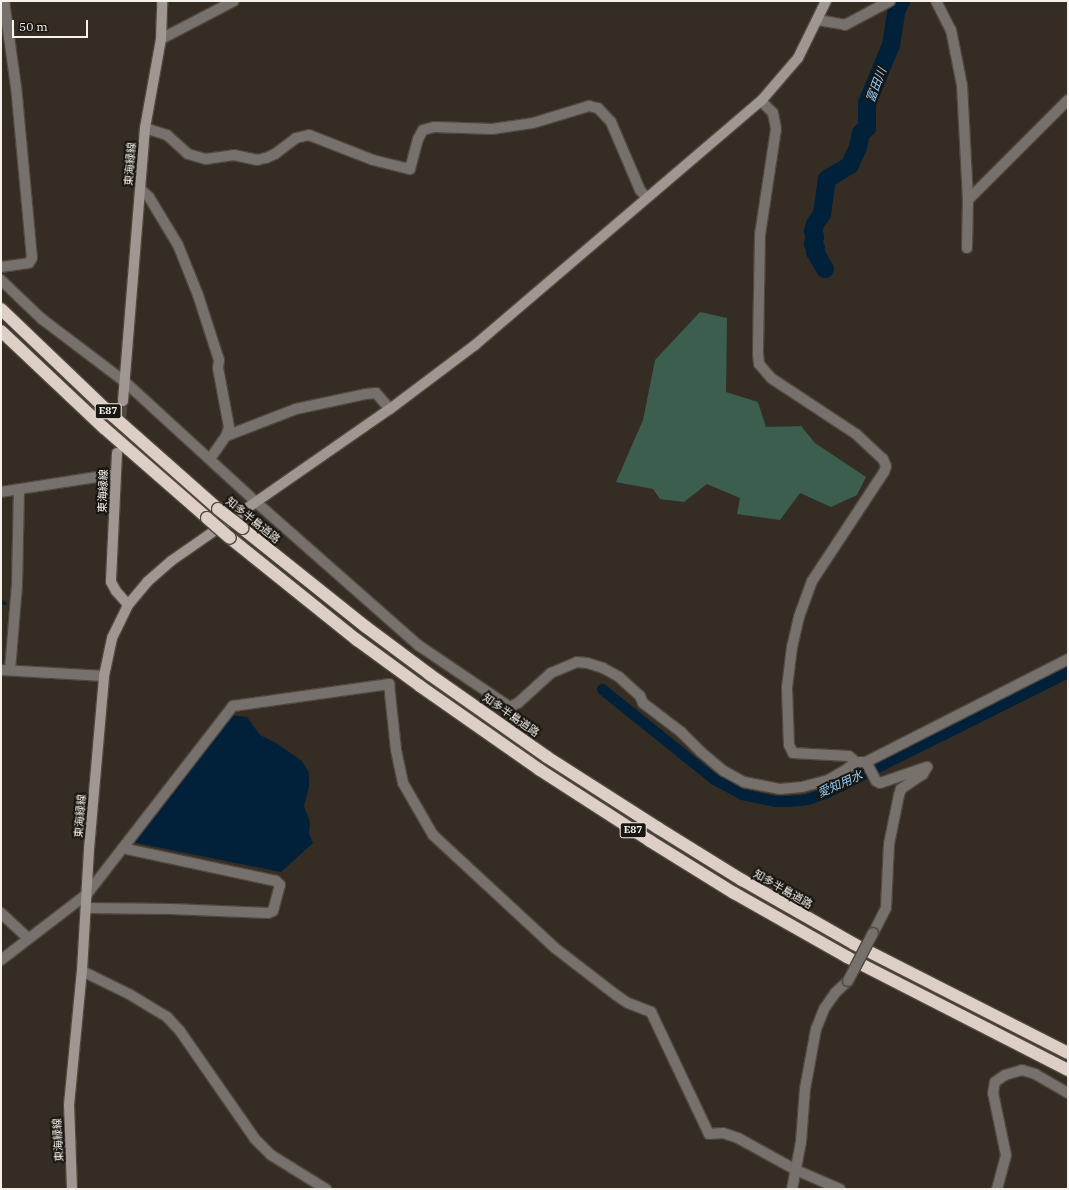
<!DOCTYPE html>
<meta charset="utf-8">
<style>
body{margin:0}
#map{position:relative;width:1069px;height:1190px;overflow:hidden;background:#352d23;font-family:"IBM Plex Serif","Noto Sans JP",serif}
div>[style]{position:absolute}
.green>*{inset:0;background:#3b5e4e}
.water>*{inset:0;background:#002139}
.stream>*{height:3px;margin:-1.5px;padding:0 1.5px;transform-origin:1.5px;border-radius:1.5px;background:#002139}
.canal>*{height:11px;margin:-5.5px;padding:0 5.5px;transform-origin:5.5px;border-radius:5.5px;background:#002139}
.river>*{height:18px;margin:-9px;padding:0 9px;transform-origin:9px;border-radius:9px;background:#002139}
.secondary-tunnel>*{height:10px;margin-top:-5px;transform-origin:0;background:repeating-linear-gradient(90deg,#524a41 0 10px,transparent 0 15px)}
.roads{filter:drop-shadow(1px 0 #50483f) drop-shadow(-1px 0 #50483f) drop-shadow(0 1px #50483f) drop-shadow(0 -1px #50483f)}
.street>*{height:10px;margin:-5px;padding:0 5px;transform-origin:5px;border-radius:5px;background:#77716e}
.secondary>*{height:10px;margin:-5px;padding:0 5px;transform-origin:5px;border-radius:5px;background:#a09792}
.highway>*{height:12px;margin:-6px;padding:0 6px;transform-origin:6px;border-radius:6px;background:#ddcec6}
.bridges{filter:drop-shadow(1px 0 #50483f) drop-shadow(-1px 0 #50483f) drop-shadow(0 1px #50483f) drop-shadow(0 -1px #50483f)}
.street-bridge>*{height:10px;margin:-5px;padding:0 5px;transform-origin:5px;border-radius:5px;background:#77716e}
.highway-bridge>*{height:12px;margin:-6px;padding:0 6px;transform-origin:6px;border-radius:6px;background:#ddcec6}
span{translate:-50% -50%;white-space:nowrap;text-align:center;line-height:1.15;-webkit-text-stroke:4px #191612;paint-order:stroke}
.shield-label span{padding:1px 3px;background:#191612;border:1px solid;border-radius:3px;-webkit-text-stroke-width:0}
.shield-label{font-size:10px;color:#f6f1eb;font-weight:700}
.street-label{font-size:11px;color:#f6f1eb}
.water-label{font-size:12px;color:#91c9f4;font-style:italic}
.frame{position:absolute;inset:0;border:2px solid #f6f1eb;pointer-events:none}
.scale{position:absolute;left:12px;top:20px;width:76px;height:18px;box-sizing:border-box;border:2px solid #f6f1eb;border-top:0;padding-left:5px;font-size:12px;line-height:14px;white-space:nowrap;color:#f6f1eb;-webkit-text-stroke:3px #191612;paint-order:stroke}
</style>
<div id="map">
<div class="green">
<div style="clip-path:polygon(700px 312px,727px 318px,726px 392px,758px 402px,766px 427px,801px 426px,815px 443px,866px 477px,857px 495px,831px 507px,800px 493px,780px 520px,737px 514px,740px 498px,707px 484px,684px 502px,660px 499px,653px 489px,616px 482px,643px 420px,655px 360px)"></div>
</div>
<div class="water">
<div style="clip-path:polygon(229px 715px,247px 717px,260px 735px,276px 743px,302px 761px,309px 773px,309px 787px,304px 806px,310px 822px,309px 834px,313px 843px,281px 872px,132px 842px)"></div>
</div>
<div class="stream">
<div style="left:1px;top:602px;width:4px;rotate:14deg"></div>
</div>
<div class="canal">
<div style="left:602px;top:689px;width:144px;rotate:38.8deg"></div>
<div style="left:714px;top:779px;width:32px;rotate:28deg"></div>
<div style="left:742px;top:794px;width:33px;rotate:12deg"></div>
<div style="left:774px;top:801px;width:15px"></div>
<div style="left:789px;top:801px;width:18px;rotate:-6deg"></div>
<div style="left:807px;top:799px;width:19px;rotate:-18deg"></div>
<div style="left:825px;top:793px;width:271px;rotate:-26.5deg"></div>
</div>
<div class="river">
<div style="left:825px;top:269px;width:20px;rotate:-120deg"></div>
<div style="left:815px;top:252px;width:4px;rotate:-76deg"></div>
<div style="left:816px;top:248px;width:5px;rotate:-127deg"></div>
<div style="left:813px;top:244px;width:7px;rotate:-74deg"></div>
<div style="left:815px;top:237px;width:6px;rotate:-108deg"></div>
<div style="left:813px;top:231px;width:7px;rotate:-74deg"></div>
<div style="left:815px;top:224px;width:12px;rotate:-55deg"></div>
<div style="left:822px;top:214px;width:35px;rotate:-82deg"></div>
<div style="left:827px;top:179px;width:27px;rotate:-31deg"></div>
<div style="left:850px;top:165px;width:20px;rotate:-66deg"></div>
<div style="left:858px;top:147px;width:14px;rotate:-78deg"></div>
<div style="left:861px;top:133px;width:8px;rotate:-40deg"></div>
<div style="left:867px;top:128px;width:25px;rotate:-90deg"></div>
<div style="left:867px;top:103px;width:63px;rotate:-67.5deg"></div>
<div style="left:891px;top:45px;width:36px;rotate:-81deg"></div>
<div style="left:897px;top:9px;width:9px;rotate:-63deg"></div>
</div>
<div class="secondary-tunnel">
<div style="left:118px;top:446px;width:45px;rotate:-83.7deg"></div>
</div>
<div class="roads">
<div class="street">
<div style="left:936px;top:1px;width:33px;rotate:63deg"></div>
<div style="left:951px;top:30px;width:56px;rotate:78.7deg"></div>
<div style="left:962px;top:85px;width:115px;rotate:87deg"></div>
<div style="left:968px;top:200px;width:48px;rotate:91.2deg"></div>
<div style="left:818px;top:20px;width:27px;rotate:10deg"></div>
<div style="left:845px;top:25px;width:51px;rotate:-28.1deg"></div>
<div style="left:161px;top:39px;width:82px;rotate:-27.5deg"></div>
<div style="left:761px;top:101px;width:17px;rotate:45deg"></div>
<div style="left:773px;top:113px;width:16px;rotate:79deg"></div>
<div style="left:776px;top:129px;width:107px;rotate:98.6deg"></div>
<div style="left:760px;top:235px;width:119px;rotate:91deg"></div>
<div style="left:758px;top:354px;width:10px;rotate:84deg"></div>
<div style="left:759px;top:364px;width:18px;rotate:49deg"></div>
<div style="left:771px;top:378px;width:102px;rotate:33.4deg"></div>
<div style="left:856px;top:434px;width:37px;rotate:43deg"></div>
<div style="left:883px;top:459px;width:8px;rotate:67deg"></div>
<div style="left:886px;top:466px;width:6px;rotate:108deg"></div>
<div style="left:884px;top:472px;width:131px;rotate:123.4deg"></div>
<div style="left:812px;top:581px;width:38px;rotate:110deg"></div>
<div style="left:799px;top:617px;width:31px;rotate:103deg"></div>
<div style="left:792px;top:647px;width:41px;rotate:97deg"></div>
<div style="left:787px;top:688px;width:57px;rotate:88deg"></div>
<div style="left:789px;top:745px;width:9px;rotate:63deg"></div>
<div style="left:793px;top:753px;width:56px;rotate:3.1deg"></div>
<div style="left:849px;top:756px;width:9px;rotate:41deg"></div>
<div style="left:856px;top:762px;width:10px"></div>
<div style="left:866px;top:762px;width:227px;rotate:-27deg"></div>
<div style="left:145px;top:128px;width:23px;rotate:18deg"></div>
<div style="left:167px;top:135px;width:28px;rotate:42deg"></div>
<div style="left:188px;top:154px;width:19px;rotate:16deg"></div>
<div style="left:206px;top:159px;width:28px;rotate:-8deg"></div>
<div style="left:234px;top:155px;width:24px;rotate:12deg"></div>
<div style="left:257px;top:160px;width:9px;rotate:-13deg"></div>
<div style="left:266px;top:158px;width:10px;rotate:-24deg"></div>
<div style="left:275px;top:154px;width:26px;rotate:-37deg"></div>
<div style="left:296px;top:138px;width:13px;rotate:-13deg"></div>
<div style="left:309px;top:135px;width:69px;rotate:21.3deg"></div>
<div style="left:373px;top:160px;width:38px;rotate:14deg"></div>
<div style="left:410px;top:169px;width:31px;rotate:-75deg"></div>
<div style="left:418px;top:139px;width:10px;rotate:-61deg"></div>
<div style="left:423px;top:130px;width:11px;rotate:-15deg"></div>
<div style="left:434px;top:127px;width:58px;rotate:2deg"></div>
<div style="left:492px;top:129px;width:41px;rotate:-8.3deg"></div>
<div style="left:533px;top:123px;width:59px;rotate:-16.9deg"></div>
<div style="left:589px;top:106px;width:9px;rotate:13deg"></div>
<div style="left:598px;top:108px;width:19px;rotate:47deg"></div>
<div style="left:611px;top:122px;width:74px;rotate:66.9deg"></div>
<div style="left:640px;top:190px;width:9px;rotate:49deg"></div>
<div style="left:140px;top:189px;width:12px;rotate:42deg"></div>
<div style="left:149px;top:197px;width:56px;rotate:58.9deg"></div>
<div style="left:178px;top:245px;width:54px;rotate:68.2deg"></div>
<div style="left:198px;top:295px;width:68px;rotate:72.1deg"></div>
<div style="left:219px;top:360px;width:8px;rotate:97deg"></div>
<div style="left:218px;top:368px;width:60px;rotate:79.4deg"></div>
<div style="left:229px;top:427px;width:9px;rotate:108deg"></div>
<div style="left:226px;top:436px;width:28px;rotate:125deg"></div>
<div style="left:968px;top:200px;width:141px;rotate:-45deg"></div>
<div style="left:1px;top:267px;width:28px;rotate:-8deg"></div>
<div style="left:29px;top:263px;width:6px;rotate:-59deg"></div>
<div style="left:32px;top:258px;width:172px;rotate:-95.3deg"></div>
<div style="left:16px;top:87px;width:87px;rotate:-97.9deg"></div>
<div style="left:1px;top:280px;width:57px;rotate:43.6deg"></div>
<div style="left:42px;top:319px;width:103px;rotate:37.1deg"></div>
<div style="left:124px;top:381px;width:179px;rotate:42.5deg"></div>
<div style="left:256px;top:502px;width:216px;rotate:41.4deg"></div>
<div style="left:418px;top:645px;width:111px;rotate:34deg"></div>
<div style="left:510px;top:707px;width:9px;rotate:-27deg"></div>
<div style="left:518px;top:703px;width:45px;rotate:-42.3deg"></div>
<div style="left:551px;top:673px;width:28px;rotate:-23deg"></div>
<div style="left:577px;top:662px;width:10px;rotate:6deg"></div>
<div style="left:587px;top:663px;width:17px;rotate:17deg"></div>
<div style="left:603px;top:668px;width:18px;rotate:29deg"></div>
<div style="left:619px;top:677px;width:28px;rotate:42deg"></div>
<div style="left:640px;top:696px;width:8px;rotate:67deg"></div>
<div style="left:643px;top:703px;width:48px;rotate:37.3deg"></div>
<div style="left:681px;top:732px;width:28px;rotate:45deg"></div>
<div style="left:701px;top:752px;width:30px;rotate:40deg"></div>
<div style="left:724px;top:771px;width:23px;rotate:29deg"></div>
<div style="left:744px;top:782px;width:37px;rotate:11deg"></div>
<div style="left:780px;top:789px;width:22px;rotate:-5deg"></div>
<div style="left:802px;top:787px;width:27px;rotate:-15deg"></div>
<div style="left:828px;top:780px;width:22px;rotate:-30deg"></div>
<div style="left:847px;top:769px;width:11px;rotate:-38deg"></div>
<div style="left:226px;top:436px;width:75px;rotate:-21.1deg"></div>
<div style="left:296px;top:409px;width:72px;rotate:-12.1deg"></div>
<div style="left:366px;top:394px;width:10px;rotate:-6deg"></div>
<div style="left:376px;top:393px;width:21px;rotate:49deg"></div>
<div style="left:1px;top:492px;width:116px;rotate:-8.9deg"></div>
<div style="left:1px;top:670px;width:103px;rotate:3.3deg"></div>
<div style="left:10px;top:670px;width:85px;rotate:-85.3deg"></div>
<div style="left:17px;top:585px;width:95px;rotate:-88.8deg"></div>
<div style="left:866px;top:762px;width:21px;rotate:62deg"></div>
<div style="left:876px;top:781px;width:4px;rotate:27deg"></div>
<div style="left:880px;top:783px;width:50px;rotate:-18.8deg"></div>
<div style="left:927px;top:767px;width:8px;rotate:120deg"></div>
<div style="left:923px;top:774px;width:27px;rotate:146deg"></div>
<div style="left:901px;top:789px;width:6px;rotate:108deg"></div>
<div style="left:899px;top:795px;width:50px;rotate:101.5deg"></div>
<div style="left:889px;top:844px;width:64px;rotate:92.7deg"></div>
<div style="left:886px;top:908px;width:28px;rotate:117deg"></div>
<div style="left:86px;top:908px;width:85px;rotate:0.7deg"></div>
<div style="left:171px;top:909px;width:97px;rotate:2.4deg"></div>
<div style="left:268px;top:913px;width:5px;rotate:-22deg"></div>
<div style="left:273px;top:911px;width:27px;rotate:-75deg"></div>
<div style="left:280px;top:885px;width:6px;rotate:-135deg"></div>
<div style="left:276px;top:881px;width:157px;rotate:-167.9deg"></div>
<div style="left:1px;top:913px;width:37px;rotate:43deg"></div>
<div style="left:1px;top:960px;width:108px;rotate:-37.5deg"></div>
<div style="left:87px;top:894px;width:238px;rotate:-52.2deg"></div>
<div style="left:233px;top:706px;width:158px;rotate:-8deg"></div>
<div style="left:389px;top:684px;width:66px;rotate:83.9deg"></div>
<div style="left:396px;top:750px;width:34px;rotate:78deg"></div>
<div style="left:403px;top:783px;width:60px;rotate:60deg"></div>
<div style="left:433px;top:835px;width:166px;rotate:42.8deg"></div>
<div style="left:555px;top:948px;width:77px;rotate:37.6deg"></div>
<div style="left:616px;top:995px;width:14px;rotate:34deg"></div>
<div style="left:628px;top:1003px;width:25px;rotate:21deg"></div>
<div style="left:651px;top:1012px;width:135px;rotate:64.6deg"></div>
<div style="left:709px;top:1134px;width:14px;rotate:-4deg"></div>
<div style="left:723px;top:1133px;width:16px;rotate:18deg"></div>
<div style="left:738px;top:1138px;width:66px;rotate:28.9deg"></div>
<div style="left:796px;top:1170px;width:48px;rotate:23.4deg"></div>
<div style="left:82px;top:971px;width:52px;rotate:26.1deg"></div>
<div style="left:129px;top:994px;width:44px;rotate:31.2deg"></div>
<div style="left:167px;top:1017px;width:19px;rotate:47deg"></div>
<div style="left:180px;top:1031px;width:131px;rotate:55.2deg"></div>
<div style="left:255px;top:1139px;width:23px;rotate:45deg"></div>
<div style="left:271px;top:1155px;width:65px;rotate:31.7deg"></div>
<div style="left:792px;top:1189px;width:48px;rotate:-79.2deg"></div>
<div style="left:801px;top:1142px;width:53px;rotate:-85.7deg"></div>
<div style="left:805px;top:1089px;width:61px;rotate:-79.6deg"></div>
<div style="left:816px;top:1029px;width:22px;rotate:-68deg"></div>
<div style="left:824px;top:1009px;width:19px;rotate:-55deg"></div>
<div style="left:835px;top:993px;width:18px;rotate:-43deg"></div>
<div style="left:997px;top:1189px;width:35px;rotate:-75deg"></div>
<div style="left:1006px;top:1155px;width:63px;rotate:-101.8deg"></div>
<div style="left:993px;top:1093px;width:11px;rotate:-80deg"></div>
<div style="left:995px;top:1082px;width:12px;rotate:-35deg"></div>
<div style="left:1005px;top:1075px;width:18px;rotate:-16deg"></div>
<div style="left:1022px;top:1070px;width:14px;rotate:17deg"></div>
<div style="left:1035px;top:1074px;width:38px;rotate:30deg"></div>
</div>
<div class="secondary">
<div style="left:123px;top:401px;width:274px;rotate:-85.4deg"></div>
<div style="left:145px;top:128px;width:90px;rotate:-79.8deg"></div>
<div style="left:161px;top:39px;width:38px;rotate:-88deg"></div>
<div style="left:117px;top:453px;width:129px;rotate:92.7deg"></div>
<div style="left:111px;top:582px;width:10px;rotate:61deg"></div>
<div style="left:116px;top:591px;width:18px;rotate:49deg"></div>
<div style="left:72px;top:1189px;width:84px;rotate:-92deg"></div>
<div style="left:69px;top:1105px;width:135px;rotate:-84.5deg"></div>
<div style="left:82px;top:971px;width:122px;rotate:-86.7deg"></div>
<div style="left:89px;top:849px;width:174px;rotate:-85deg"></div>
<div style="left:104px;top:676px;width:39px;rotate:-78deg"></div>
<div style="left:112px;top:638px;width:37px;rotate:-64deg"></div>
<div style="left:128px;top:605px;width:30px;rotate:-50deg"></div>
<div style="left:147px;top:582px;width:32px;rotate:-41deg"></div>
<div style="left:171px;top:561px;width:267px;rotate:-34.8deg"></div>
<div style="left:390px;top:409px;width:106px;rotate:-37deg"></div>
<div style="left:475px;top:345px;width:376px;rotate:-40.5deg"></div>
<div style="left:761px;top:101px;width:57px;rotate:-49.3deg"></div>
<div style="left:798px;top:58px;width:64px;rotate:-63.8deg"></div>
</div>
<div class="highway">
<div style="left:1px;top:309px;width:155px;rotate:43.7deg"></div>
<div style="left:113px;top:416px;width:140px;rotate:41.5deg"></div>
<div style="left:1px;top:331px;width:141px;rotate:43.3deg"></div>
<div style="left:104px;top:428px;width:137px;rotate:41.1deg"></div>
<div style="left:242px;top:528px;width:159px;rotate:38.6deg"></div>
<div style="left:366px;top:627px;width:79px;rotate:36.7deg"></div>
<div style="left:429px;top:674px;width:144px;rotate:35.1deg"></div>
<div style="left:547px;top:757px;width:132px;rotate:32.6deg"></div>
<div style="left:658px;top:828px;width:99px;rotate:31.8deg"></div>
<div style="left:742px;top:880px;width:129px;rotate:29.7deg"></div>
<div style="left:854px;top:944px;width:240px;rotate:27deg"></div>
<div style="left:230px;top:538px;width:163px;rotate:38.8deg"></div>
<div style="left:357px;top:640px;width:78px;rotate:36.1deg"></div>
<div style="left:420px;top:686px;width:146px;rotate:35deg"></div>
<div style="left:540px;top:770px;width:131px;rotate:32.8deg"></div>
<div style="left:650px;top:841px;width:99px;rotate:31.8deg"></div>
<div style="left:734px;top:893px;width:130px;rotate:29.5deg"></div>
<div style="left:847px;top:957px;width:248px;rotate:27.1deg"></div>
</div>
</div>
<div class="bridges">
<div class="street-bridge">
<div style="left:848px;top:981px;width:54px;rotate:-62.5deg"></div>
</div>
<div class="highway-bridge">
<div style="left:218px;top:509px;width:31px;rotate:38deg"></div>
<div style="left:207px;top:518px;width:30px;rotate:41deg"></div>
</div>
</div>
<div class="shield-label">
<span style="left:108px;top:411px">E87</span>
<span style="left:633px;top:830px">E87</span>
</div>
<div class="street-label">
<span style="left:130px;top:164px;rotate:-85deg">東海緑線</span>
<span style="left:103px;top:491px;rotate:-88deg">東海緑線</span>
<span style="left:253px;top:520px;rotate:39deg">知多半島道路</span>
<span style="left:511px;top:715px;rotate:35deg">知多半島道路</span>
<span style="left:80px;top:816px;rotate:-85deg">東海緑線</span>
<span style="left:783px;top:889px;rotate:30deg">知多半島道路</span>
<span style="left:58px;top:1140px;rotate:-93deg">東海緑線</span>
</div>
<div class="water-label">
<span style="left:876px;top:85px;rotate:-69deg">富田川</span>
<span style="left:840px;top:784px;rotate:-24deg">愛知用水</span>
</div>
<div class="frame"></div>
<div class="scale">50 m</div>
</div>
